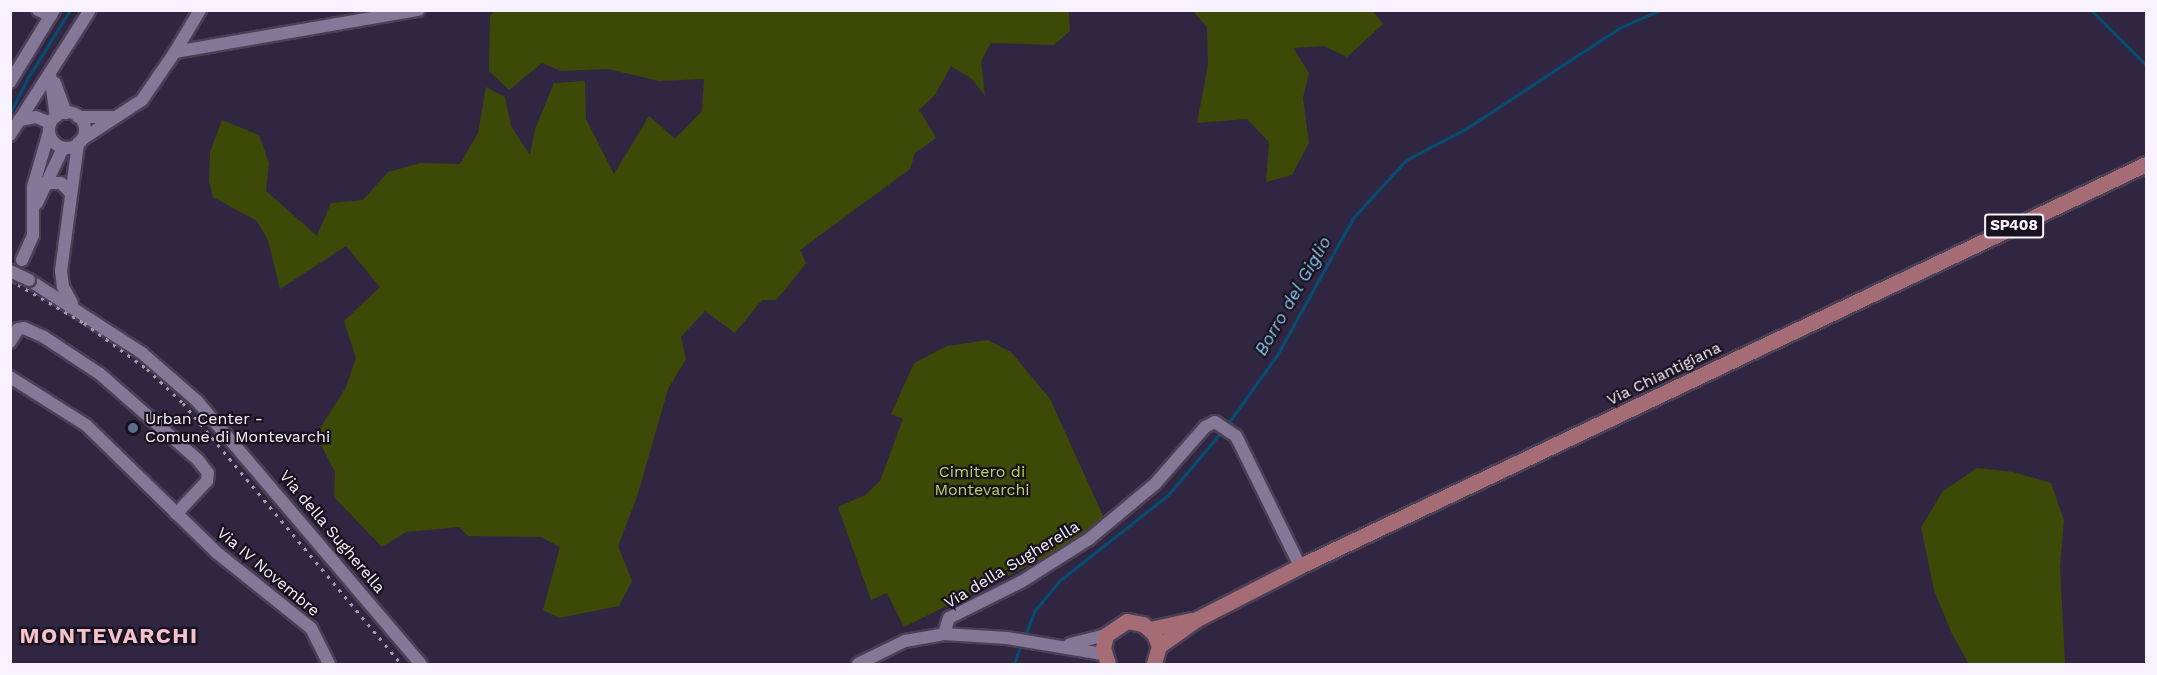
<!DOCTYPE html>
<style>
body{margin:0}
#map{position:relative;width:2157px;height:675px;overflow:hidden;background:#312641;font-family:"Work Sans",sans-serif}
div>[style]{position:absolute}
.green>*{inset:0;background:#3d4907}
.stream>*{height:3px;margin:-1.5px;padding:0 1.5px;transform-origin:1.5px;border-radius:1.5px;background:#044e74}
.minor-tunnel>*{height:12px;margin-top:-6px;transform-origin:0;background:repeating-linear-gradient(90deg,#4f455d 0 12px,transparent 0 18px)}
.roads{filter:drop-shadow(2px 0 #4a4056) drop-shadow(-2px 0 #4a4056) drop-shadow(0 2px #4a4056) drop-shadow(0 -2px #4a4056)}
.minor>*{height:12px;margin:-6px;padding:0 6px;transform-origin:6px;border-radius:6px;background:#847797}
.minor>.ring{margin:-6px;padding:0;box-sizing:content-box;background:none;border:12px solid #847797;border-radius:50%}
.major>*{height:15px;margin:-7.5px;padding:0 7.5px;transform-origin:7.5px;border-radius:7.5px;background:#a56c75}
.rail>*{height:3px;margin-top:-1.5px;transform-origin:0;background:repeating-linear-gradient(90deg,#a39cad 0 3px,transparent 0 9px)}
.bridges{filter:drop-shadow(2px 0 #4a4056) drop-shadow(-2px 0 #4a4056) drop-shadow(0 2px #4a4056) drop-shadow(0 -2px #4a4056)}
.minor-bridge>*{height:12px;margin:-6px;padding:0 6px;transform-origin:6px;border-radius:6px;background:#847797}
.dots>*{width:16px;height:16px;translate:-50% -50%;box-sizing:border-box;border:3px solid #17121e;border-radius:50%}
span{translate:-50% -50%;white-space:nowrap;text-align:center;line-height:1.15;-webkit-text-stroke:4.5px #17121e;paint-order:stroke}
.shield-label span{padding:2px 4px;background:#17121e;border:2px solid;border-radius:4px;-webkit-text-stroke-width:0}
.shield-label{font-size:15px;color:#f7f2fd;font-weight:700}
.street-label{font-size:16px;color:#f7f2fd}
.poi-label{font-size:16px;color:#f7f2fd}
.left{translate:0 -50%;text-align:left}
.park-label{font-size:16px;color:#bbd461}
.water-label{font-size:18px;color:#8ac6f0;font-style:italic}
.district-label{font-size:22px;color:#f5c2cc;font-weight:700;letter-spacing:1.5px}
.frame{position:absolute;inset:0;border:12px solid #f7f2fd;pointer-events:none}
</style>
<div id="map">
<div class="green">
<div style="clip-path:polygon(495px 11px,1069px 11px,1070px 31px,1054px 45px,991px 43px,981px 61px,985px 96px,972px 79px,951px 66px,935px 95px,919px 110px,936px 138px,915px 153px,910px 169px,800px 250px,806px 263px,789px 285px,776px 300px,762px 300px,735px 333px,705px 311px,681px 337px,686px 359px,668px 389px,637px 497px,618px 546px,632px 581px,619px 606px,559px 618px,543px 610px,560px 547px,541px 537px,468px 536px,459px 527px,406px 532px,382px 547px,334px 497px,335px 472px,316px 435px,346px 387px,356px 358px,344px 321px,380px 287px,346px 246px,280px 289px,268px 240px,257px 221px,213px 197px,209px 181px,210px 152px,222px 120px,259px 135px,269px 163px,266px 191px,317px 236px,331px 203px,363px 200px,388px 172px,420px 163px,460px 164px,478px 133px,486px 87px,505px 97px,511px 126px,530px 155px,535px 129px,554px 83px,585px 81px,586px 119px,614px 174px,649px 116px,675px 139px,702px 111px,704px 79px,659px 81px,608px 69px,561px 71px,542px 63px,509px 90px,489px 71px,490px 16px)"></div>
<div style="clip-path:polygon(1193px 11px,1373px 11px,1383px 24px,1347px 57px,1324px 46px,1293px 48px,1309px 73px,1303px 98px,1309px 143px,1292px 175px,1266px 182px,1269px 142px,1247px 119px,1197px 123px,1208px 64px,1207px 27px)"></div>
<div style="clip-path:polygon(988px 340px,1011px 352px,1050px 399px,1104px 518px,1076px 542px,904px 627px,887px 593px,871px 600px,838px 507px,865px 495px,880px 481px,903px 419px,891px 414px,914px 363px,947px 346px)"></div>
<div style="clip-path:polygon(1977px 468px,2013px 472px,2051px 483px,2064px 520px,2060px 567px,2065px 664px,1969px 664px,1952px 634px,1934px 590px,1921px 527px,1943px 491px)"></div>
</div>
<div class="stream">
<div style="left:2091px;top:10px;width:78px;rotate:45deg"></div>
<div style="left:10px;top:113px;width:38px;rotate:-63deg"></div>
<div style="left:27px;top:79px;width:81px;rotate:-58.1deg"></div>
<div style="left:1226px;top:426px;width:87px;rotate:-54.3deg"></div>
<div style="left:1277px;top:355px;width:157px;rotate:-61deg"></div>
<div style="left:1353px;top:218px;width:79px;rotate:-47.6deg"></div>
<div style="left:1406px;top:160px;width:69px;rotate:-27.7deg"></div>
<div style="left:1467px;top:128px;width:182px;rotate:-33.3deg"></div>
<div style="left:1619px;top:28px;width:45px;rotate:-23.7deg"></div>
<div style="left:1024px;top:638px;width:30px;rotate:-69deg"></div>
<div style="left:1035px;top:610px;width:38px;rotate:-50deg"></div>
<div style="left:1059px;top:581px;width:139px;rotate:-38.3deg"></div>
<div style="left:1168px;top:495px;width:84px;rotate:-49.8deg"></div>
<div style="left:1014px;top:664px;width:21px;rotate:-71deg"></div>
</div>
<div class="minor-tunnel">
<div style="left:10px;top:283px;width:26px;rotate:-62deg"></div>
</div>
<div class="roads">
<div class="minor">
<div style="left:38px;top:10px;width:14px;rotate:25deg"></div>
<div style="left:175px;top:52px;width:49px;rotate:-59.2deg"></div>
<div style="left:50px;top:74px;width:43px;rotate:82.1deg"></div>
<div style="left:10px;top:82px;width:84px;rotate:-58.6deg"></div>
<div style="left:55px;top:83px;width:32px;rotate:70deg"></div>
<div class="ring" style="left:49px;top:112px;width:24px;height:24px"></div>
<div style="left:78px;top:117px;width:34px"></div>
<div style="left:19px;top:120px;width:17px;rotate:-10deg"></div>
<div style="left:36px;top:117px;width:15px;rotate:23deg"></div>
<div style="left:10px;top:135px;width:148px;rotate:-57.4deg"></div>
<div style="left:81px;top:140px;width:73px;rotate:-33.3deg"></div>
<div style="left:142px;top:100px;width:58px;rotate:-55.5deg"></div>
<div style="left:175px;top:52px;width:247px;rotate:-9.8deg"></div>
<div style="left:44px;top:183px;width:17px"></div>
<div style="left:61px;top:183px;width:14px;rotate:45deg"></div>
<div style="left:37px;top:203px;width:61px;rotate:-64.7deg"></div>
<div style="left:22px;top:260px;width:27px;rotate:-66deg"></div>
<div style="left:33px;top:235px;width:48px;rotate:-90deg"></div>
<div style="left:33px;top:187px;width:57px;rotate:-73.8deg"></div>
<div style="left:29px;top:280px;width:135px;rotate:32.9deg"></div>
<div style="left:142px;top:353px;width:73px;rotate:41.1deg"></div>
<div style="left:197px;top:401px;width:345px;rotate:49.6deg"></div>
<div style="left:72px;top:303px;width:18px;rotate:-119deg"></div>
<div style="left:63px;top:287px;width:16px;rotate:-97deg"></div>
<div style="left:61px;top:271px;width:129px;rotate:-82.4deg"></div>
<div style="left:10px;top:342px;width:15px;rotate:-58deg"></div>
<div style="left:18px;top:329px;width:6px;rotate:-9deg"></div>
<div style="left:24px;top:328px;width:22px;rotate:24deg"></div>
<div style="left:44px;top:337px;width:67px;rotate:33.5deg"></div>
<div style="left:100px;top:374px;width:130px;rotate:41.3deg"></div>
<div style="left:198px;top:460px;width:16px;rotate:52deg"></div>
<div style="left:208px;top:473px;width:8px;rotate:97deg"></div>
<div style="left:207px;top:481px;width:45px;rotate:133.2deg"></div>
<div style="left:10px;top:377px;width:90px;rotate:32.3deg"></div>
<div style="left:86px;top:425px;width:182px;rotate:44.3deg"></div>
<div style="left:216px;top:552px;width:122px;rotate:38.7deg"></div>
<div style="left:311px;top:628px;width:40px;rotate:63.4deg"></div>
<div style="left:944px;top:634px;width:17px;rotate:-73deg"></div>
<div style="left:949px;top:618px;width:80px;rotate:-26.6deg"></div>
<div style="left:1021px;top:582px;width:80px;rotate:-32.3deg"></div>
<div style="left:1089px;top:539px;width:86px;rotate:-39.8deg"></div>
<div style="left:1155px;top:484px;width:76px;rotate:-48.7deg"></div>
<div style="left:1205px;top:427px;width:11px;rotate:-27deg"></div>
<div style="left:1215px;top:422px;width:25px;rotate:34deg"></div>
<div style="left:1236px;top:436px;width:145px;rotate:63.8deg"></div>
<div style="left:1070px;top:644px;width:37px;rotate:-14deg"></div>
<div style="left:858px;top:664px;width:52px;rotate:-26.1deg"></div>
<div style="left:905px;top:641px;width:40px;rotate:-10deg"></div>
<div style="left:944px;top:634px;width:63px;rotate:3.6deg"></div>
<div style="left:1007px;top:638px;width:97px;rotate:9.5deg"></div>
</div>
<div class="major">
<div style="left:1150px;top:629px;width:42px;rotate:-12.4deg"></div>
<div style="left:1159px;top:646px;width:47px;rotate:-35.4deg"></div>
<div style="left:1197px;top:619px;width:116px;rotate:-27.2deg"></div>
<div style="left:1300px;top:566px;width:937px;rotate:-25.42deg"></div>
<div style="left:1108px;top:664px;width:17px;rotate:-107deg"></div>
<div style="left:1103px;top:648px;width:13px;rotate:-77deg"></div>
<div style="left:1106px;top:635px;width:25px;rotate:-34deg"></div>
<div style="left:1127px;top:621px;width:16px;rotate:11deg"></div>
<div style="left:1143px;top:624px;width:15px;rotate:42deg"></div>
<div style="left:1154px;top:634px;width:13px;rotate:67deg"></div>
<div style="left:1159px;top:646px;width:19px;rotate:106deg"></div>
</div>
</div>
<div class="rail">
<div style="left:10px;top:280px;width:86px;rotate:30.2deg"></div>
<div style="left:84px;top:323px;width:78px;rotate:36.1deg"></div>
<div style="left:147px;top:369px;width:50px;rotate:43.4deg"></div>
<div style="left:183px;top:403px;width:340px;rotate:50.1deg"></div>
</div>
<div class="bridges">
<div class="minor-bridge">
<div style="left:10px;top:271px;width:21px;rotate:25deg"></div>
</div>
</div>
<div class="dots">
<div style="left:133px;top:428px;background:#5c6f8a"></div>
</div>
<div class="shield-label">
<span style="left:2014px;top:226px">SP408</span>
</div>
<div class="street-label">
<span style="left:1664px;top:374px;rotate:-26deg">Via Chiantigiana</span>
<span style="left:332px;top:532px;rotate:50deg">Via della Sugherella</span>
<span style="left:1012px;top:565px;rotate:-31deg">Via della Sugherella</span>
<span style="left:268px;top:572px;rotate:40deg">Via IV Novembre</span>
</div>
<div class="poi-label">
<span class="left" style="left:145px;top:428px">Urban Center -<br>Comune di Montevarchi</span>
</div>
<div class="park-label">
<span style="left:982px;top:481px">Cimitero di<br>Montevarchi</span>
</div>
<div class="water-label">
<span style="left:1293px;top:296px;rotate:-60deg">Borro del Giglio</span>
</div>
<div class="district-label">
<span style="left:109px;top:636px">MONTEVARCHI</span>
</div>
<div class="frame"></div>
</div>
